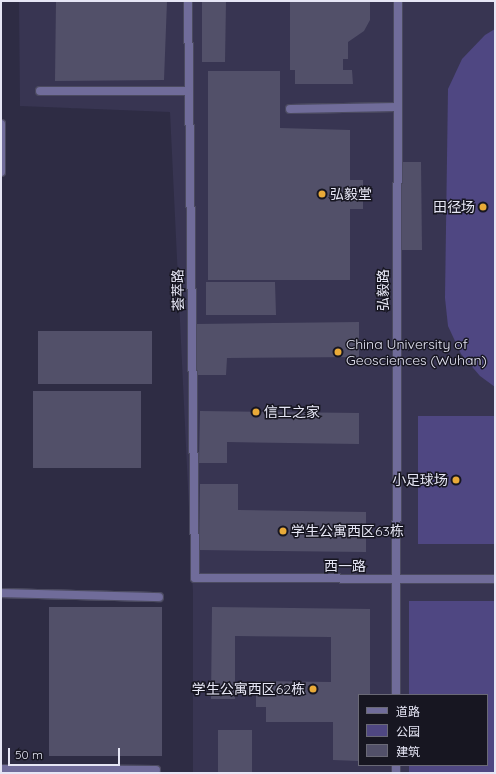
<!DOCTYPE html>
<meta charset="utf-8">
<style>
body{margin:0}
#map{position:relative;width:496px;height:774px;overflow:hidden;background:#2e2c44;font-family:Quicksand,"Noto Sans SC",sans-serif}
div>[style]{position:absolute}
.built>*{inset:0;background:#383552}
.green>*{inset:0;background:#4f4782}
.building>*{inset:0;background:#525069}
.roads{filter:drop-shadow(1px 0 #4b4a60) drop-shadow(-1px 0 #4b4a60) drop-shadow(0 1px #4b4a60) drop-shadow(0 -1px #4b4a60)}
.service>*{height:8px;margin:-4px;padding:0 4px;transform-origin:4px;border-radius:4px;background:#706c9a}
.minor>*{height:8px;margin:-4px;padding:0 4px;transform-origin:4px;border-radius:4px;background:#706c9a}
.dots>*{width:11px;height:11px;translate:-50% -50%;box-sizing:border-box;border:2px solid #171621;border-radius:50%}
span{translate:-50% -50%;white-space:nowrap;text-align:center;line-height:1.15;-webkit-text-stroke:3px #171621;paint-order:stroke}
.poi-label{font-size:14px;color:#e6e6f5}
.left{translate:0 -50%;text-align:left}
.right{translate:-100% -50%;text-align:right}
.street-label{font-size:14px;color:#e6e6f5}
.frame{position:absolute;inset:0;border:2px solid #e6e6f5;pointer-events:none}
.legend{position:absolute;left:358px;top:694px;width:130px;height:72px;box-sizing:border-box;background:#171621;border:1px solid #6a6976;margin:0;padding:5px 7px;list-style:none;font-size:12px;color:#e6e6f5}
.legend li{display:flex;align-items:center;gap:8px;height:20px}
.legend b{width:20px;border:1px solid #6a6976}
.scale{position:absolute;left:8px;top:748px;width:112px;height:18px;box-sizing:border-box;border:2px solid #e6e6f5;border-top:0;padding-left:5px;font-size:12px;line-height:14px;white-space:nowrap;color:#e6e6f5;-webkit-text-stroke:3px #171621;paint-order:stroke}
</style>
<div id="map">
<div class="built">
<div style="clip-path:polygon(evenodd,19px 1px,495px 1px,495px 773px,193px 773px,193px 593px,170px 112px,20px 106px,19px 1px,359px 695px,487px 695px,487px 765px,359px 765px,359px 695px)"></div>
</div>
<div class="green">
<div style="clip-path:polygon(495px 29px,495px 387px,480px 376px,461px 354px,448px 326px,445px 298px,448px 89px,462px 59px,485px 35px)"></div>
<div style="clip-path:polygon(418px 416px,495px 416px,495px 544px,418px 544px)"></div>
<div style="clip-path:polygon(409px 601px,495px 601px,495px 773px,409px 773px,409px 765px,487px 765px,487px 695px,409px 695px)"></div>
</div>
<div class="building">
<div style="clip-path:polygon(56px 1px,167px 1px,164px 80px,55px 81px)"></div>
<div style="clip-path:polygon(202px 1px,226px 1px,225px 62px,202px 62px)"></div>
<div style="clip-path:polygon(290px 1px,370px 1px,370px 20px,364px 31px,348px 42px,348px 59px,343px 59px,343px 70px,352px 70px,353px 84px,295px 84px,295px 70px,290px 70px)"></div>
<div style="clip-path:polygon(208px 71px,280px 71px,280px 128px,350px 130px,350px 180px,363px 180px,363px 209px,350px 209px,350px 280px,208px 280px)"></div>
<div style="clip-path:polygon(397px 162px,421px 162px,422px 250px,398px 250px)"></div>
<div style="clip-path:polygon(206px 282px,275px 282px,276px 315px,206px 315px)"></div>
<div style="clip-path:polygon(359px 322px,359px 357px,227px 358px,226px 375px,197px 375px,197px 324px)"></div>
<div style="clip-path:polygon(38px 331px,152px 331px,152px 384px,38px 384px)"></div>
<div style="clip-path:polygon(33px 391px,141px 391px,141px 468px,33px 468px)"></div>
<div style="clip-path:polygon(200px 411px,359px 413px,359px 444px,227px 442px,227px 463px,199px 463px)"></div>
<div style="clip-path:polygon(200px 484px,238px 484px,238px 510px,366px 512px,366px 552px,199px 550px)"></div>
<div style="clip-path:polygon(49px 607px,162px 607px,162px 756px,49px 756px)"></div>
<div style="clip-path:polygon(212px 607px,370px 609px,370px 695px,359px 695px,359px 761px,333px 760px,333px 722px,266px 722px,266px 707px,256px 707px,256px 681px,331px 682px,331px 637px,235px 636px,235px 699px,211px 699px)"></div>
<div style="clip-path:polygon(218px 730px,252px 730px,252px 773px,218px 773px)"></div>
</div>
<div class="roads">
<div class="service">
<div style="left:1px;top:593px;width:158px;rotate:1.5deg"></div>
</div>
<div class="minor">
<div style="left:188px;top:1px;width:577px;rotate:89.3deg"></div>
<div style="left:195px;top:578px;width:300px;rotate:0.2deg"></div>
<div style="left:40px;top:91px;width:148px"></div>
<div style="left:290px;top:109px;width:106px;rotate:-1.1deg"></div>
<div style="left:1px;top:124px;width:48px;rotate:90deg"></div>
<div style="left:396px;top:695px;width:694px;rotate:-89.83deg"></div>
<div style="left:1px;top:769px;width:155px;rotate:0.4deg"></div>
<div style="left:396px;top:773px;width:8px;rotate:-90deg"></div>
</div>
</div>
<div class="dots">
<div style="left:322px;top:194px;background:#e9aa38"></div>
<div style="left:483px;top:207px;background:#e9aa38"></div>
<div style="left:338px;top:352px;background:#e9aa38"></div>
<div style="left:256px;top:412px;background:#e9aa38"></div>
<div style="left:456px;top:480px;background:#e9aa38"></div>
<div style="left:283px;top:531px;background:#e9aa38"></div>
<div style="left:313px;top:689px;background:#e9aa38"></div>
</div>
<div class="poi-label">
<span class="left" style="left:330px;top:194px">弘毅堂</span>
<span class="right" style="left:475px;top:207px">田径场</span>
<span class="left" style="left:346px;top:352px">China University of<br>Geosciences (Wuhan)</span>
<span class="left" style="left:264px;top:412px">信工之家</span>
<span class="right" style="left:448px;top:480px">小足球场</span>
<span class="left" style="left:291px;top:531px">学生公寓西区63栋</span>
<span class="right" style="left:305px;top:689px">学生公寓西区62栋</span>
</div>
<div class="street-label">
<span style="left:178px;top:290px;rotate:-91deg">荟萃路</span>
<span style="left:383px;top:290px;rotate:-90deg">弘毅路</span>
<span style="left:345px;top:566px">西一路</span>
</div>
<div class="frame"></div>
<ul class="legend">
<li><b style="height:5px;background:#706c9a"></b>道路</li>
<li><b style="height:11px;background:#4f4782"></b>公园</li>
<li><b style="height:11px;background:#525069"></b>建筑</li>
</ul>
<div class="scale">50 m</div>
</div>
